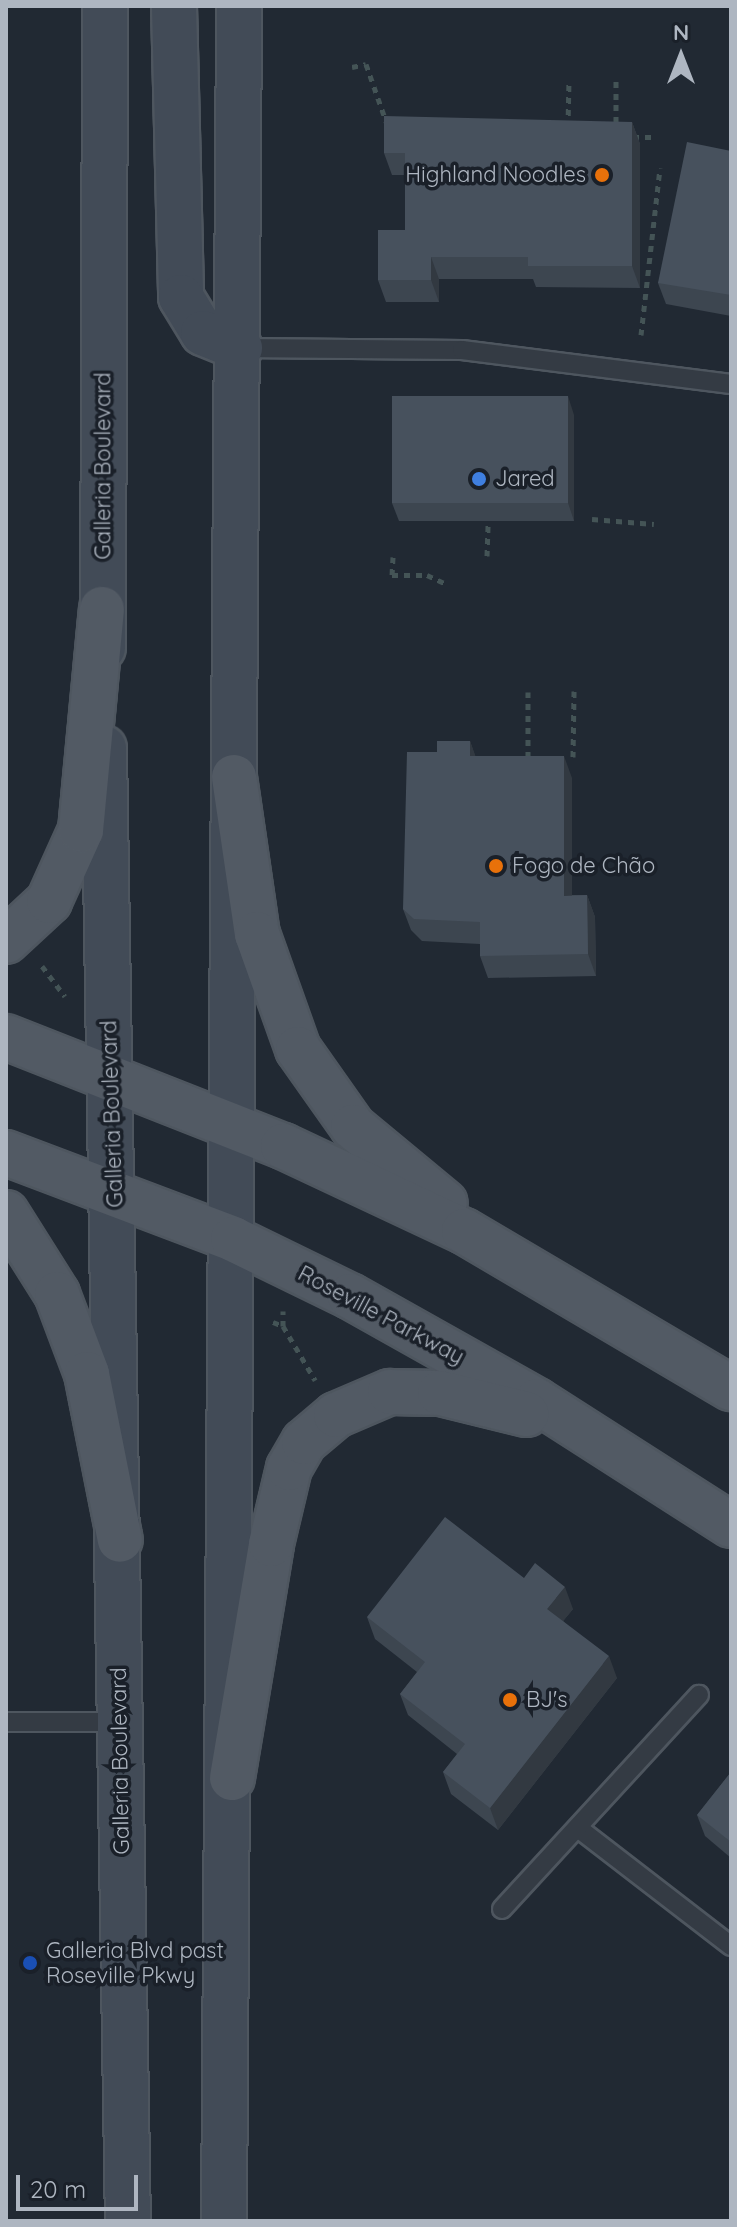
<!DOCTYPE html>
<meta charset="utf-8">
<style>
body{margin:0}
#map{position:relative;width:737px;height:2227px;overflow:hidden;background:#212933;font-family:Quicksand,sans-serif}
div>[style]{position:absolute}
.path>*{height:5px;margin-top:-2.5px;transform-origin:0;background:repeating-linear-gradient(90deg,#445456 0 6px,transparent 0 12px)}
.roads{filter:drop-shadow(2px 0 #4e565f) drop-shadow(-2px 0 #4e565f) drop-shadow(0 2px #4e565f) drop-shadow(0 -2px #4e565f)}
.lane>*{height:18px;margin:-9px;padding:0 9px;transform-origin:9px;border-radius:9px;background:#343b44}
.secondary>*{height:44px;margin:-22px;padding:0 22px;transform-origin:22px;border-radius:22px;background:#424b57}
.primary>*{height:44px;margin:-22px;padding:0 22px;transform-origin:22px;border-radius:22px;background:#525a64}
.wall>*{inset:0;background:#3d4650}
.shaded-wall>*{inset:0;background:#323941}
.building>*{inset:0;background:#47515d}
.dots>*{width:22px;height:22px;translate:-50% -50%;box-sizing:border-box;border:4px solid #1a2029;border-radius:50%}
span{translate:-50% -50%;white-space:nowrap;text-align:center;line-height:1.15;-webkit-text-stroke:7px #1a2029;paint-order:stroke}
.poi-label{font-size:22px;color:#aeb6c1}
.right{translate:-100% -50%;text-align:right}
.left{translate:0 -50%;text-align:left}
.street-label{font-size:22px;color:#aeb6c1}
.frame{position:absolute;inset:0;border:8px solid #aeb6c1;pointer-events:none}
.north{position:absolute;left:641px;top:16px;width:80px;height:80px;-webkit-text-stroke:6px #1a2029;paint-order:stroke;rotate:0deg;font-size:22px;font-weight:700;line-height:32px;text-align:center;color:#aeb6c1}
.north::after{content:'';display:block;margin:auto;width:28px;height:36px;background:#aeb6c1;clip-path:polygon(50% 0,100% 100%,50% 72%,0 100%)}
.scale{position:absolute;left:16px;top:2175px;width:122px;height:36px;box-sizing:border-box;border:4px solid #aeb6c1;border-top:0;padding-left:10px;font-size:24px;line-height:28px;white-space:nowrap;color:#aeb6c1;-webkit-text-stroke:6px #1a2029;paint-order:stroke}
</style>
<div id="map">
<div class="path">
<div style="left:352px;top:67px;width:14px;rotate:-12deg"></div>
<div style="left:366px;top:64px;width:64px;rotate:70.7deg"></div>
<div style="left:616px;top:81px;width:47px;rotate:90deg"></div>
<div style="left:568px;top:127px;width:46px;rotate:-88.8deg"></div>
<div style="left:633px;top:137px;width:23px"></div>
<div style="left:641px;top:335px;width:168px;rotate:-83.5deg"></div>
<div style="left:592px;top:519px;width:62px;rotate:4.6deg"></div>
<div style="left:487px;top:556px;width:35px;rotate:-88deg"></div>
<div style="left:393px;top:557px;width:18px;rotate:93deg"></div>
<div style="left:392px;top:575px;width:35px"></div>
<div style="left:427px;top:575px;width:19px;rotate:25deg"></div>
<div style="left:528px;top:757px;width:65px;rotate:-90deg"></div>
<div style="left:573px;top:757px;width:66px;rotate:-89.1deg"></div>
<div style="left:42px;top:966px;width:38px;rotate:53deg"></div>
<div style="left:273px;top:1322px;width:11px;rotate:22deg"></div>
<div style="left:283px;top:1326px;width:15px;rotate:-90deg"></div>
<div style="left:283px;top:1326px;width:63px;rotate:59.3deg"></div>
</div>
<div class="roads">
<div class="lane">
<div style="left:240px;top:348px;width:222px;rotate:0.5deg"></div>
<div style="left:462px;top:350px;width:271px;rotate:7.2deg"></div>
<div style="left:6px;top:1722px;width:112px"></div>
<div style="left:578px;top:1828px;width:193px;rotate:37.6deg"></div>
<div style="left:502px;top:1909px;width:291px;rotate:-47.4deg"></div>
</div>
<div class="secondary">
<div style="left:174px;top:6px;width:291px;rotate:88.6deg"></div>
<div style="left:181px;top:297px;width:42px;rotate:58.6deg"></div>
<div style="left:203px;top:333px;width:40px;rotate:22deg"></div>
<div style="left:103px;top:648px;width:642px;rotate:-89.82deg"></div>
<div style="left:104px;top:748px;width:1473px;rotate:89.07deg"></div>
<div style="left:224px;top:2221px;width:2215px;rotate:-89.61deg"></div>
</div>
<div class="primary">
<div style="left:234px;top:777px;width:159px;rotate:81.7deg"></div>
<div style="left:257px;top:934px;width:122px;rotate:70.4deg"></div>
<div style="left:298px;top:1049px;width:95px;rotate:54.8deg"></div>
<div style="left:353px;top:1127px;width:119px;rotate:39.6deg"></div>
<div style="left:6px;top:941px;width:59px;rotate:-42.9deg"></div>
<div style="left:49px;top:901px;width:78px;rotate:-65.7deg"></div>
<div style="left:81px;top:830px;width:222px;rotate:-84.6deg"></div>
<div style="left:6px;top:1037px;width:298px;rotate:21.5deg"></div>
<div style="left:283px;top:1146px;width:200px;rotate:25.2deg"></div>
<div style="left:464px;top:1231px;width:310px;rotate:30.5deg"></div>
<div style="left:6px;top:1153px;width:243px;rotate:20.7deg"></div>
<div style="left:233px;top:1239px;width:130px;rotate:26deg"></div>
<div style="left:350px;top:1296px;width:214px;rotate:29.3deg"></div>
<div style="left:537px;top:1401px;width:230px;rotate:32.6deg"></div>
<div style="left:6px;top:1213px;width:96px;rotate:57.8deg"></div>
<div style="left:57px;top:1294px;width:85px;rotate:69.4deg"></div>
<div style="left:87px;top:1374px;width:169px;rotate:78.8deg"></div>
<div style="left:232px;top:1778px;width:237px;rotate:-80.5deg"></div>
<div style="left:271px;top:1544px;width:78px;rotate:-76.7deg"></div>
<div style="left:289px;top:1468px;width:30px;rotate:-60deg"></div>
<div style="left:304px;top:1442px;width:42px;rotate:-40.2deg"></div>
<div style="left:336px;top:1415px;width:59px;rotate:-23.1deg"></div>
<div style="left:390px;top:1392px;width:50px;rotate:1.1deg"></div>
<div style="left:440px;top:1393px;width:89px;rotate:13.7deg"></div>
</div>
</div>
<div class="wall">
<div style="clip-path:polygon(632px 122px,640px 144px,640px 288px,536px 287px,533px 279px,439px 279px,439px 302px,386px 302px,378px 280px,405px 230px,405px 175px,392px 175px,384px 153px)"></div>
<div style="clip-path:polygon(731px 151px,731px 316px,666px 304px,658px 283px)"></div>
<div style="clip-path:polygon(574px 415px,574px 521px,399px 521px,392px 503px)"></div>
<div style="clip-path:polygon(470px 741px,475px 756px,572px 778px,572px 895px,587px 895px,595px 917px,596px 976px,488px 978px,480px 956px,480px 944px,422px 941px,411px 930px,403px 909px,437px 752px)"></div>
<div style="clip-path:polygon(524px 1578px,573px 1609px,563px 1621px,617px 1678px,498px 1830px,451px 1794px,443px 1772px,457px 1754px,408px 1715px,400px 1694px,417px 1672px,375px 1639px,367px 1617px)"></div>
<div style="clip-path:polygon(731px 1772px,731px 1858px,705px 1836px,697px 1815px)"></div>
</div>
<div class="shaded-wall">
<div style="clip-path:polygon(632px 122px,640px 144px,640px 288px,632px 266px)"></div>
<div style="clip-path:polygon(431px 257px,439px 279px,439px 302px,431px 280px)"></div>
<div style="clip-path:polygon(568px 396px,574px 415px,574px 521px,568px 503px)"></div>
<div style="clip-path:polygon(470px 741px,478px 763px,470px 756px)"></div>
<div style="clip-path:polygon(564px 756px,572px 778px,572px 917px,564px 896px)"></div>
<div style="clip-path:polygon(587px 895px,595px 917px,596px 976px,588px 954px)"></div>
<div style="clip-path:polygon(565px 1587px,573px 1609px,555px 1631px,547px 1609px)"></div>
<div style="clip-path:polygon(609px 1656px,617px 1678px,498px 1830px,490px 1808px)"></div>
</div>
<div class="building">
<div style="clip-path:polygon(384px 116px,632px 122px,632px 266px,528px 266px,528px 257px,431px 257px,431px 280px,378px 280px,378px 230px,405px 230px,405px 153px,384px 153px)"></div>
<div style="clip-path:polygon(687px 142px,731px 151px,731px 295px,658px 283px)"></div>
<div style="clip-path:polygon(392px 396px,568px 396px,568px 503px,392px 503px)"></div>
<div style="clip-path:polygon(437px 741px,470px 741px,470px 756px,564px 756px,564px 896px,587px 895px,588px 954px,480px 956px,480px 922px,414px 919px,403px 909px,407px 752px,437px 752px)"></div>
<div style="clip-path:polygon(445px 1517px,524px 1578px,535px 1563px,565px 1587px,547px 1609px,609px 1656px,490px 1808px,443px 1772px,465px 1744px,400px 1694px,425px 1662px,367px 1617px)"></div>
<div style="clip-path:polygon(731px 1772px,731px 1842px,697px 1815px)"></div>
</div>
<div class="dots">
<div style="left:602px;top:175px;background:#e8710a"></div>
<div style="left:479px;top:479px;background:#3f7fe0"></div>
<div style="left:496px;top:866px;background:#e8710a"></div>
<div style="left:510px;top:1700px;background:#e8710a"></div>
<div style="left:30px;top:1963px;background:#1a4fb4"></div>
</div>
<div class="poi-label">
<span class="right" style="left:586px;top:175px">Highland Noodles</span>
<span class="left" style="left:495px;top:479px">Jared</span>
<span class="left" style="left:512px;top:866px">Fogo de Chão</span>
<span class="left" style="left:526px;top:1700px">BJ's</span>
<span class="left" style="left:46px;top:1963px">Galleria Blvd past<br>Roseville Pkwy</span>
</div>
<div class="street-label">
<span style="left:103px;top:466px;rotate:-90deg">Galleria Boulevard</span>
<span style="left:112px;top:1114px;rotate:-92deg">Galleria Boulevard</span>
<span style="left:381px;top:1315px;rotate:28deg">Roseville Parkway</span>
<span style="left:120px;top:1761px;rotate:-91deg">Galleria Boulevard</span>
</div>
<div class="frame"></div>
<div class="north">N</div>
<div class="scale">20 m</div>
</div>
